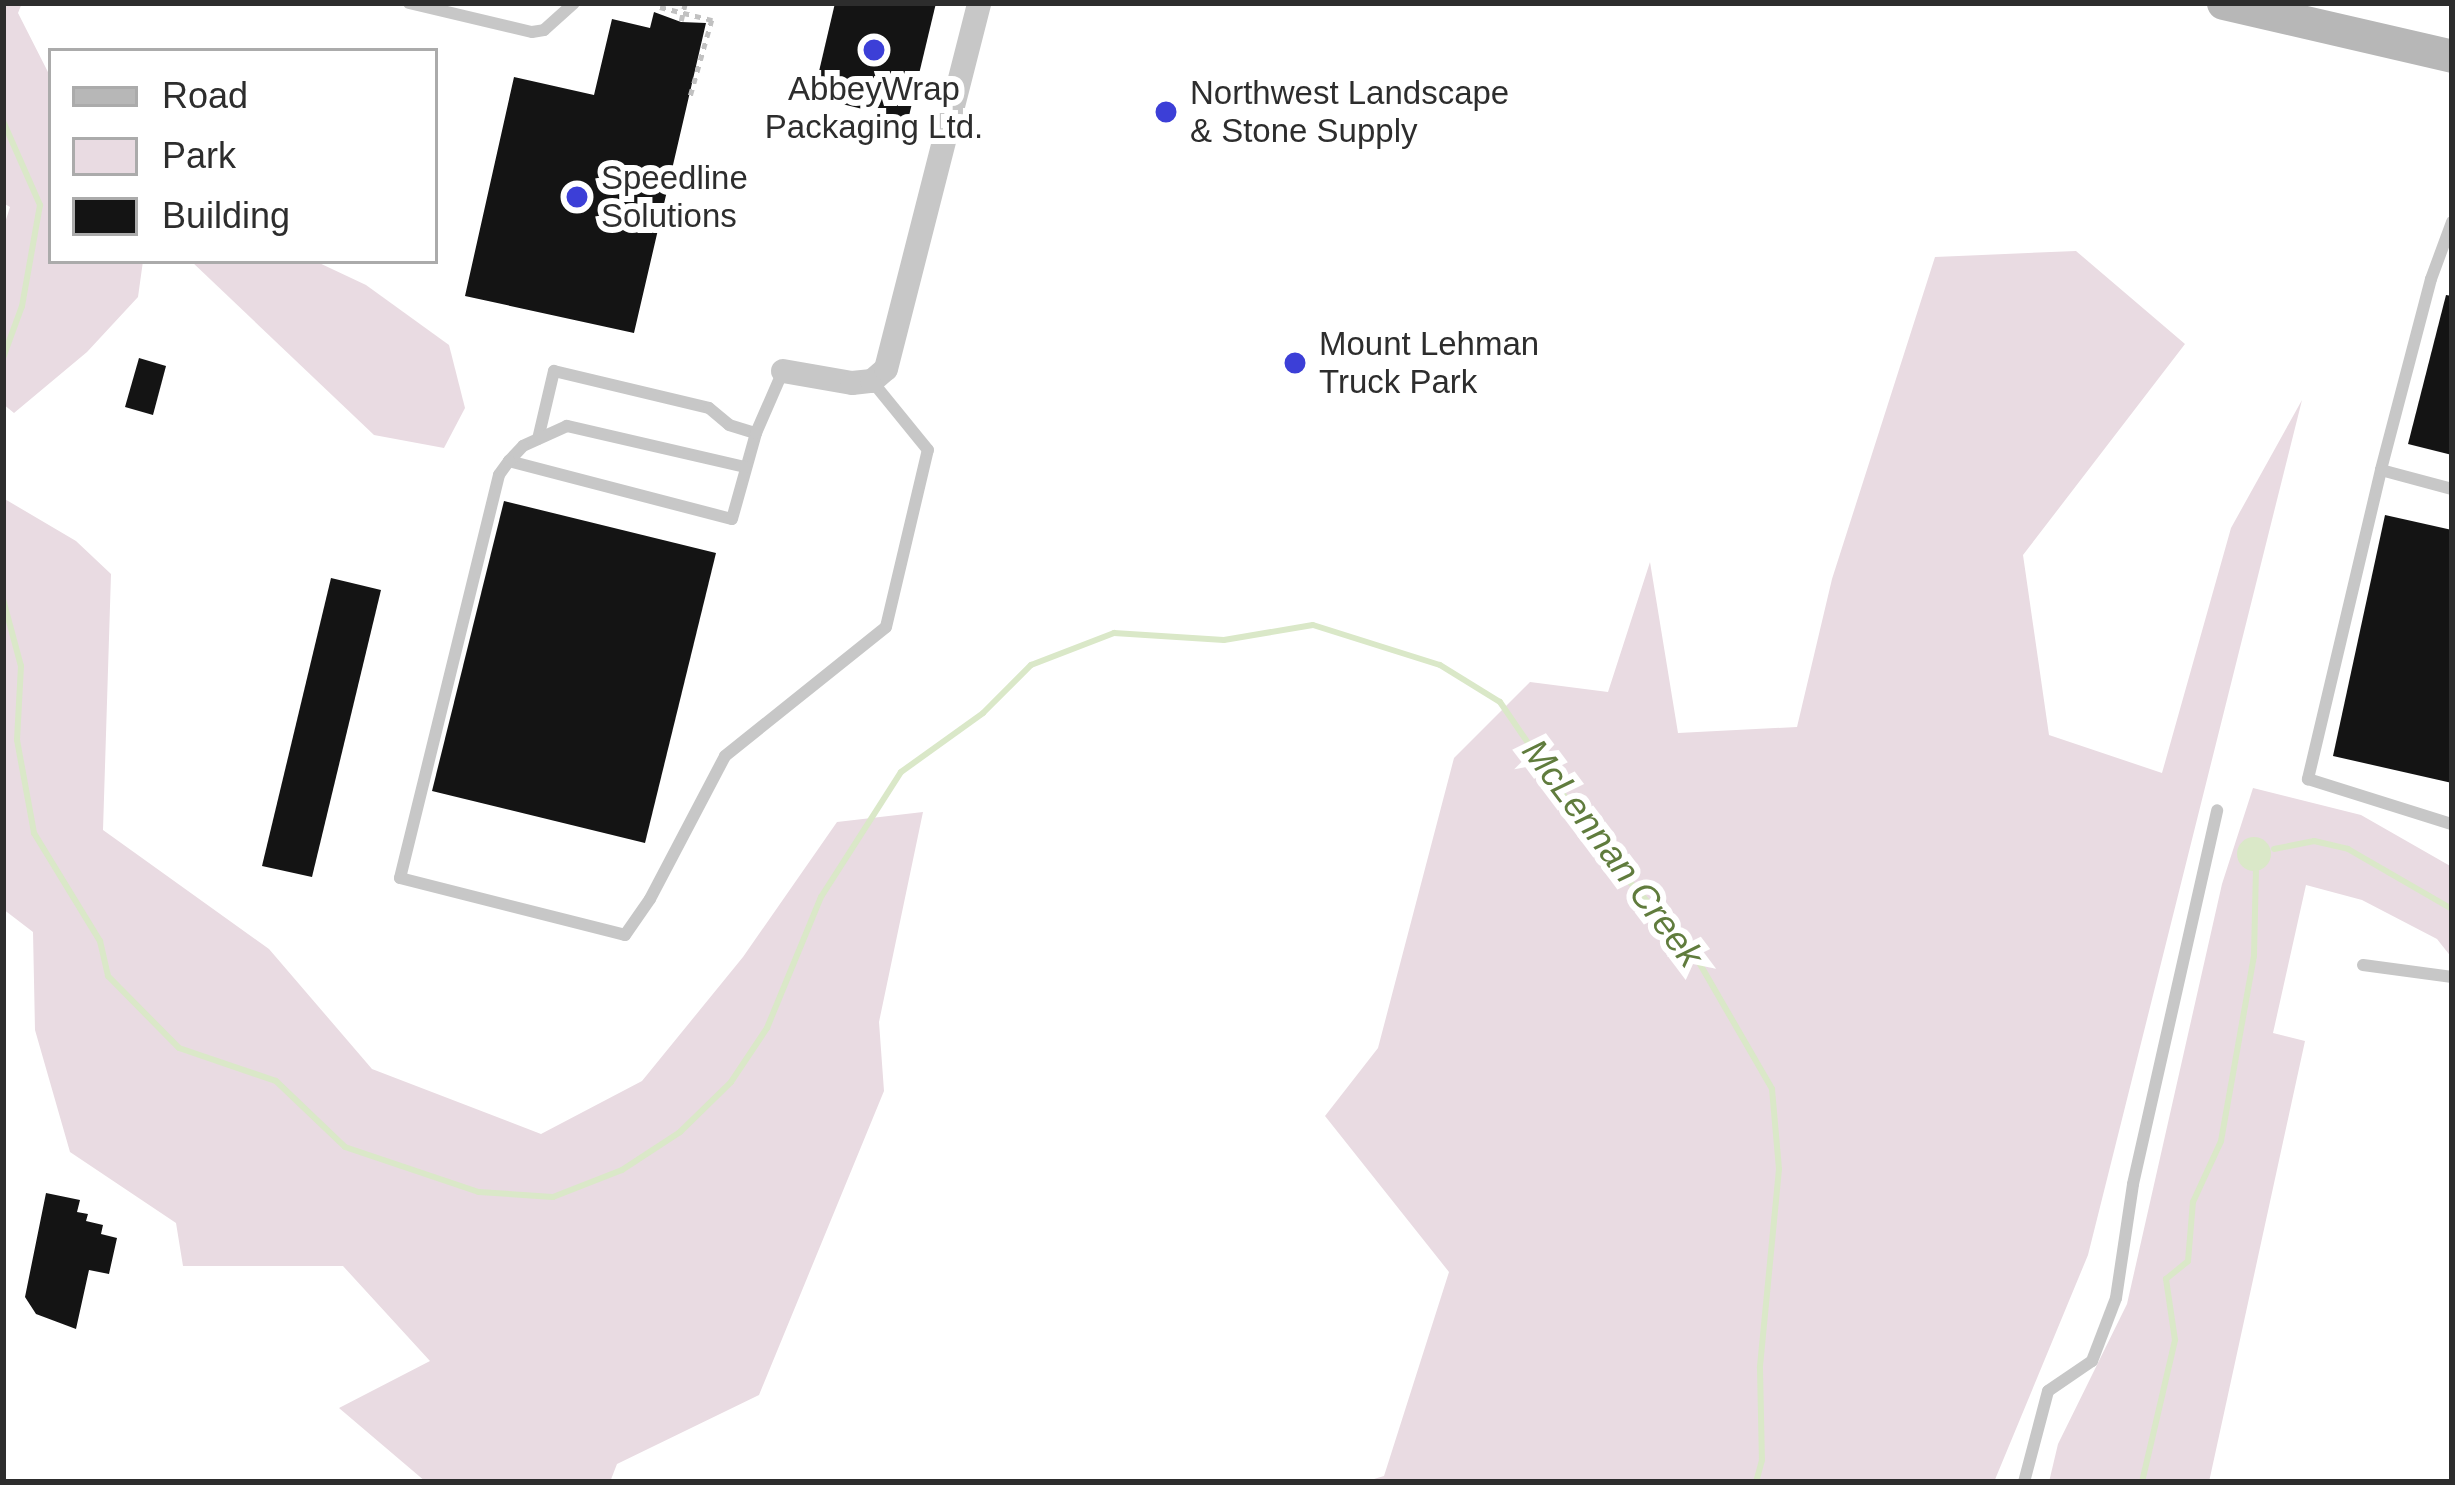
<!DOCTYPE html>
<style>
body{margin:0}
#map{position:relative;width:2455px;height:1485px;overflow:hidden;background:#fff;font-family:Arial,sans-serif}
div>[style]{position:absolute}
.green>*{inset:0;background:#e9dbe2}
.water>*{inset:0;background:#dae8c8}
.round{border-radius:50%}
.stream>*{height:6px;margin:-3px;padding:0 3px;transform-origin:3px;border-radius:3px;background:#dae8c8}
.building>*{inset:0;background:#141414}
.path>*{height:4.5px;margin-top:-2.25px;transform-origin:0;background:repeating-linear-gradient(90deg,#c1c1c1 0 6px,transparent 0 12px)}
.lane>*{height:12px;margin:-6px;padding:0 6px;transform-origin:6px;border-radius:6px;background:#c7c7c7}
.street>*{height:24px;margin:-12px;padding:0 12px;transform-origin:12px;border-radius:12px;background:#c7c7c7}
.secondary>*{height:33px;margin:-16.5px;padding:0 16.5px;transform-origin:16.5px;border-radius:16.5px;background:#b7b7b7}
.dots>*{width:33px;height:33px;translate:-50% -50%;box-sizing:border-box;border:6px solid #fff;border-radius:50%}
span{translate:-50% -50%;white-space:nowrap;text-align:center;line-height:1.15;-webkit-text-stroke:12px #fff;paint-order:stroke}
.poi-label{font-size:33px;color:#2d2d2d}
.left{translate:0 -50%;text-align:left}
.water-label{font-size:36px;color:#607c3d;font-style:italic}
.frame{position:absolute;inset:0;border:6px solid #2d2d2d;pointer-events:none}
.legend{position:absolute;left:48px;top:48px;width:390px;height:216px;box-sizing:border-box;background:#fff;border:3px solid #ababab;margin:0;padding:15px 21px;list-style:none;font-size:36px;color:#2d2d2d}
.legend li{display:flex;align-items:center;gap:24px;height:60px}
.legend b{width:60px;border:3px solid #ababab}
</style>
<div id="map">
<div class="green">
<div style="clip-path:polygon(3px 3px,22px 3px,18px 13px,51px 78px,51px 261px,143px 261px,138px 297px,87px 352px,14px 413px,3px 404px,3px 229px,10px 207px,3px 203px)"></div>
<div style="clip-path:polygon(2076px 251px,2185px 344px,2023px 555px,2049px 735px,2162px 773px,2231px 528px,2302px 400px,2088px 1255px,1994px 1482px,1364px 1482px,1384px 1476px,1449px 1272px,1325px 1116px,1378px 1048px,1454px 758px,1530px 682px,1608px 692px,1650px 562px,1678px 733px,1797px 727px,1832px 579px,1935px 257px)"></div>
<div style="clip-path:polygon(191px 261px,315px 261px,366px 285px,449px 345px,465px 408px,444px 448px,374px 435px)"></div>
<div style="clip-path:polygon(3px 498px,76px 541px,111px 574px,103px 830px,269px 949px,372px 1069px,541px 1134px,642px 1081px,743px 957px,837px 822px,923px 812px,879px 1022px,884px 1091px,759px 1395px,617px 1464px,610px 1482px,426px 1482px,339px 1408px,430px 1361px,343px 1266px,183px 1266px,176px 1223px,70px 1152px,35px 1030px,33px 932px,3px 909px)"></div>
<div style="clip-path:polygon(2253px 788px,2361px 815px,2452px 867px,2452px 958px,2437px 939px,2362px 900px,2306px 885px,2273px 1033px,2305px 1041px,2209px 1482px,2049px 1482px,2058px 1444px,2127px 1304px,2222px 884px)"></div>
</div>
<div class="water">
<div class="round" style="left:2237px;top:837px;width:34px;height:34px"></div>
</div>
<div class="stream">
<div style="left:3px;top:121px;width:92px;rotate:66.2deg"></div>
<div style="left:40px;top:205px;width:103px;rotate:100.1deg"></div>
<div style="left:22px;top:306px;width:55px;rotate:110.1deg"></div>
<div style="left:3px;top:599px;width:69px;rotate:75deg"></div>
<div style="left:21px;top:666px;width:74px;rotate:93.1deg"></div>
<div style="left:17px;top:740px;width:95px;rotate:79.6deg"></div>
<div style="left:34px;top:833px;width:127px;rotate:58.6deg"></div>
<div style="left:100px;top:941px;width:36px;rotate:77deg"></div>
<div style="left:108px;top:976px;width:101px;rotate:45.4deg"></div>
<div style="left:179px;top:1048px;width:102px;rotate:18.8deg"></div>
<div style="left:276px;top:1081px;width:95px;rotate:43.7deg"></div>
<div style="left:345px;top:1147px;width:141px;rotate:18.6deg"></div>
<div style="left:479px;top:1192px;width:74px;rotate:3.9deg"></div>
<div style="left:553px;top:1197px;width:74px;rotate:-21.4deg"></div>
<div style="left:622px;top:1170px;width:69px;rotate:-33.2deg"></div>
<div style="left:680px;top:1132px;width:71px;rotate:-44.4deg"></div>
<div style="left:731px;top:1082px;width:65px;rotate:-56.3deg"></div>
<div style="left:767px;top:1028px;width:142px;rotate:-67.6deg"></div>
<div style="left:821px;top:897px;width:148px;rotate:-57.4deg"></div>
<div style="left:901px;top:772px;width:101px;rotate:-35.7deg"></div>
<div style="left:983px;top:713px;width:68px;rotate:-45deg"></div>
<div style="left:1031px;top:665px;width:89px;rotate:-21.1deg"></div>
<div style="left:1114px;top:633px;width:110px;rotate:3.6deg"></div>
<div style="left:1224px;top:640px;width:90px;rotate:-9.6deg"></div>
<div style="left:1313px;top:625px;width:133px;rotate:17.5deg"></div>
<div style="left:1440px;top:665px;width:70px;rotate:31.7deg"></div>
<div style="left:1500px;top:702px;width:181px;rotate:55.6deg"></div>
<div style="left:1602px;top:851px;width:136px;rotate:48deg"></div>
<div style="left:1693px;top:952px;width:158px;rotate:60deg"></div>
<div style="left:1772px;top:1089px;width:80px;rotate:85deg"></div>
<div style="left:1779px;top:1169px;width:200px;rotate:95.5deg"></div>
<div style="left:1760px;top:1368px;width:92px;rotate:88.8deg"></div>
<div style="left:1762px;top:1460px;width:23px;rotate:105deg"></div>
<div style="left:2274px;top:849px;width:41px;rotate:-11.3deg"></div>
<div style="left:2314px;top:841px;width:35px;rotate:13deg"></div>
<div style="left:2348px;top:849px;width:120px;rotate:30deg"></div>
<div style="left:2142px;top:1482px;width:146px;rotate:-76.9deg"></div>
<div style="left:2175px;top:1340px;width:62px;rotate:-98.4deg"></div>
<div style="left:2166px;top:1279px;width:28px;rotate:-39deg"></div>
<div style="left:2188px;top:1261px;width:59px;rotate:-85.2deg"></div>
<div style="left:2193px;top:1202px;width:67px;rotate:-65.3deg"></div>
<div style="left:2221px;top:1141px;width:188px;rotate:-79.9deg"></div>
<div style="left:2254px;top:956px;width:85px;rotate:-88.7deg"></div>
</div>
<div class="building">
<div style="clip-path:polygon(835px 3px,936px 3px,908px 120px,813px 97px)"></div>
<div style="clip-path:polygon(654px 12px,681px 22px,706px 23px,634px 333px,465px 296px,514px 77px,594px 95px,612px 19px,650px 28px)"></div>
<div style="clip-path:polygon(2446px 295px,2452px 296px,2452px 455px,2408px 444px)"></div>
<div style="clip-path:polygon(139px 358px,166px 366px,153px 415px,125px 407px)"></div>
<div style="clip-path:polygon(504px 501px,716px 553px,645px 843px,432px 791px)"></div>
<div style="clip-path:polygon(2385px 515px,2452px 530px,2452px 783px,2333px 756px)"></div>
<div style="clip-path:polygon(331px 578px,381px 590px,312px 877px,262px 866px)"></div>
<div style="clip-path:polygon(46px 1193px,80px 1200px,77px 1212px,88px 1214px,86px 1221px,103px 1225px,101px 1234px,117px 1238px,109px 1274px,89px 1270px,76px 1329px,36px 1314px,25px 1297px)"></div>
</div>
<div class="path">
<div style="left:660px;top:7px;width:54px;rotate:14deg"></div>
<div style="left:712px;top:20px;width:81px;rotate:105.8deg"></div>
<div style="left:681px;top:21px;width:18px;rotate:-77deg"></div>
</div>
<div class="lane">
<div style="left:409px;top:3px;width:126px;rotate:13.3deg"></div>
<div style="left:532px;top:32px;width:12px;rotate:-9deg"></div>
<div style="left:544px;top:30px;width:40px;rotate:-42deg"></div>
<div style="left:2452px;top:222px;width:61px;rotate:110.2deg"></div>
<div style="left:2431px;top:279px;width:197px;rotate:104.7deg"></div>
<div style="left:2381px;top:470px;width:318px;rotate:103.3deg"></div>
<div style="left:2308px;top:779px;width:151px;rotate:17.4deg"></div>
<div style="left:538px;top:439px;width:70px;rotate:-76.8deg"></div>
<div style="left:554px;top:371px;width:159px;rotate:13.4deg"></div>
<div style="left:709px;top:408px;width:26px;rotate:40deg"></div>
<div style="left:729px;top:425px;width:28px;rotate:17deg"></div>
<div style="left:509px;top:461px;width:230px;rotate:14.6deg"></div>
<div style="left:732px;top:519px;width:89px;rotate:-74.4deg"></div>
<div style="left:756px;top:433px;width:68px;rotate:-66.5deg"></div>
<div style="left:745px;top:467px;width:183px;rotate:-167deg"></div>
<div style="left:567px;top:426px;width:48px;rotate:155.6deg"></div>
<div style="left:523px;top:446px;width:21px;rotate:133deg"></div>
<div style="left:509px;top:461px;width:17px;rotate:126deg"></div>
<div style="left:499px;top:475px;width:415px;rotate:103.8deg"></div>
<div style="left:400px;top:878px;width:232px;rotate:14.2deg"></div>
<div style="left:625px;top:935px;width:44px;rotate:-55.2deg"></div>
<div style="left:650px;top:899px;width:161px;rotate:-62.3deg"></div>
<div style="left:725px;top:756px;width:206px;rotate:-38.7deg"></div>
<div style="left:886px;top:627px;width:182px;rotate:-76.7deg"></div>
<div style="left:928px;top:450px;width:89px;rotate:-129.1deg"></div>
<div style="left:2381px;top:470px;width:73px;rotate:15deg"></div>
<div style="left:2363px;top:965px;width:90px;rotate:7.7deg"></div>
<div style="left:2024px;top:1482px;width:94px;rotate:-75.2deg"></div>
<div style="left:2048px;top:1391px;width:53px;rotate:-34.3deg"></div>
<div style="left:2092px;top:1361px;width:67px;rotate:-69.1deg"></div>
<div style="left:2116px;top:1298px;width:115px;rotate:-81.5deg"></div>
<div style="left:2133px;top:1184px;width:383px;rotate:-77.3deg"></div>
</div>
<div class="street">
<div style="left:783px;top:371px;width:70px;rotate:9.9deg"></div>
<div style="left:852px;top:383px;width:20px;rotate:-6deg"></div>
<div style="left:872px;top:381px;width:18px;rotate:-41deg"></div>
<div style="left:886px;top:369px;width:378px;rotate:-75.7deg"></div>
</div>
<div class="secondary">
<div style="left:2223px;top:3px;width:235px;rotate:13deg"></div>
</div>
<div class="dots">
<div style="left:874px;top:50px;background:#3c3fd7"></div>
<div style="left:1166px;top:112px;background:#3c3fd7"></div>
<div style="left:577px;top:197px;background:#3c3fd7"></div>
<div style="left:1295px;top:363px;background:#3c3fd7"></div>
</div>
<div class="poi-label">
<span style="left:874px;top:108px">AbbeyWrap<br>Packaging Ltd.</span>
<span class="left" style="left:1190px;top:112px">Northwest Landscape<br>&amp; Stone Supply</span>
<span class="left" style="left:601px;top:197px">Speedline<br>Solutions</span>
<span class="left" style="left:1319px;top:363px">Mount Lehman<br>Truck Park</span>
</div>
<div class="water-label">
<span style="left:1613px;top:853px;rotate:53deg">McLennan Creek</span>
</div>
<div class="frame"></div>
<ul class="legend">
<li><b style="height:15px;background:#b7b7b7"></b>Road</li>
<li><b style="height:33px;background:#e9dbe2"></b>Park</li>
<li><b style="height:33px;background:#141414"></b>Building</li>
</ul>
</div>
